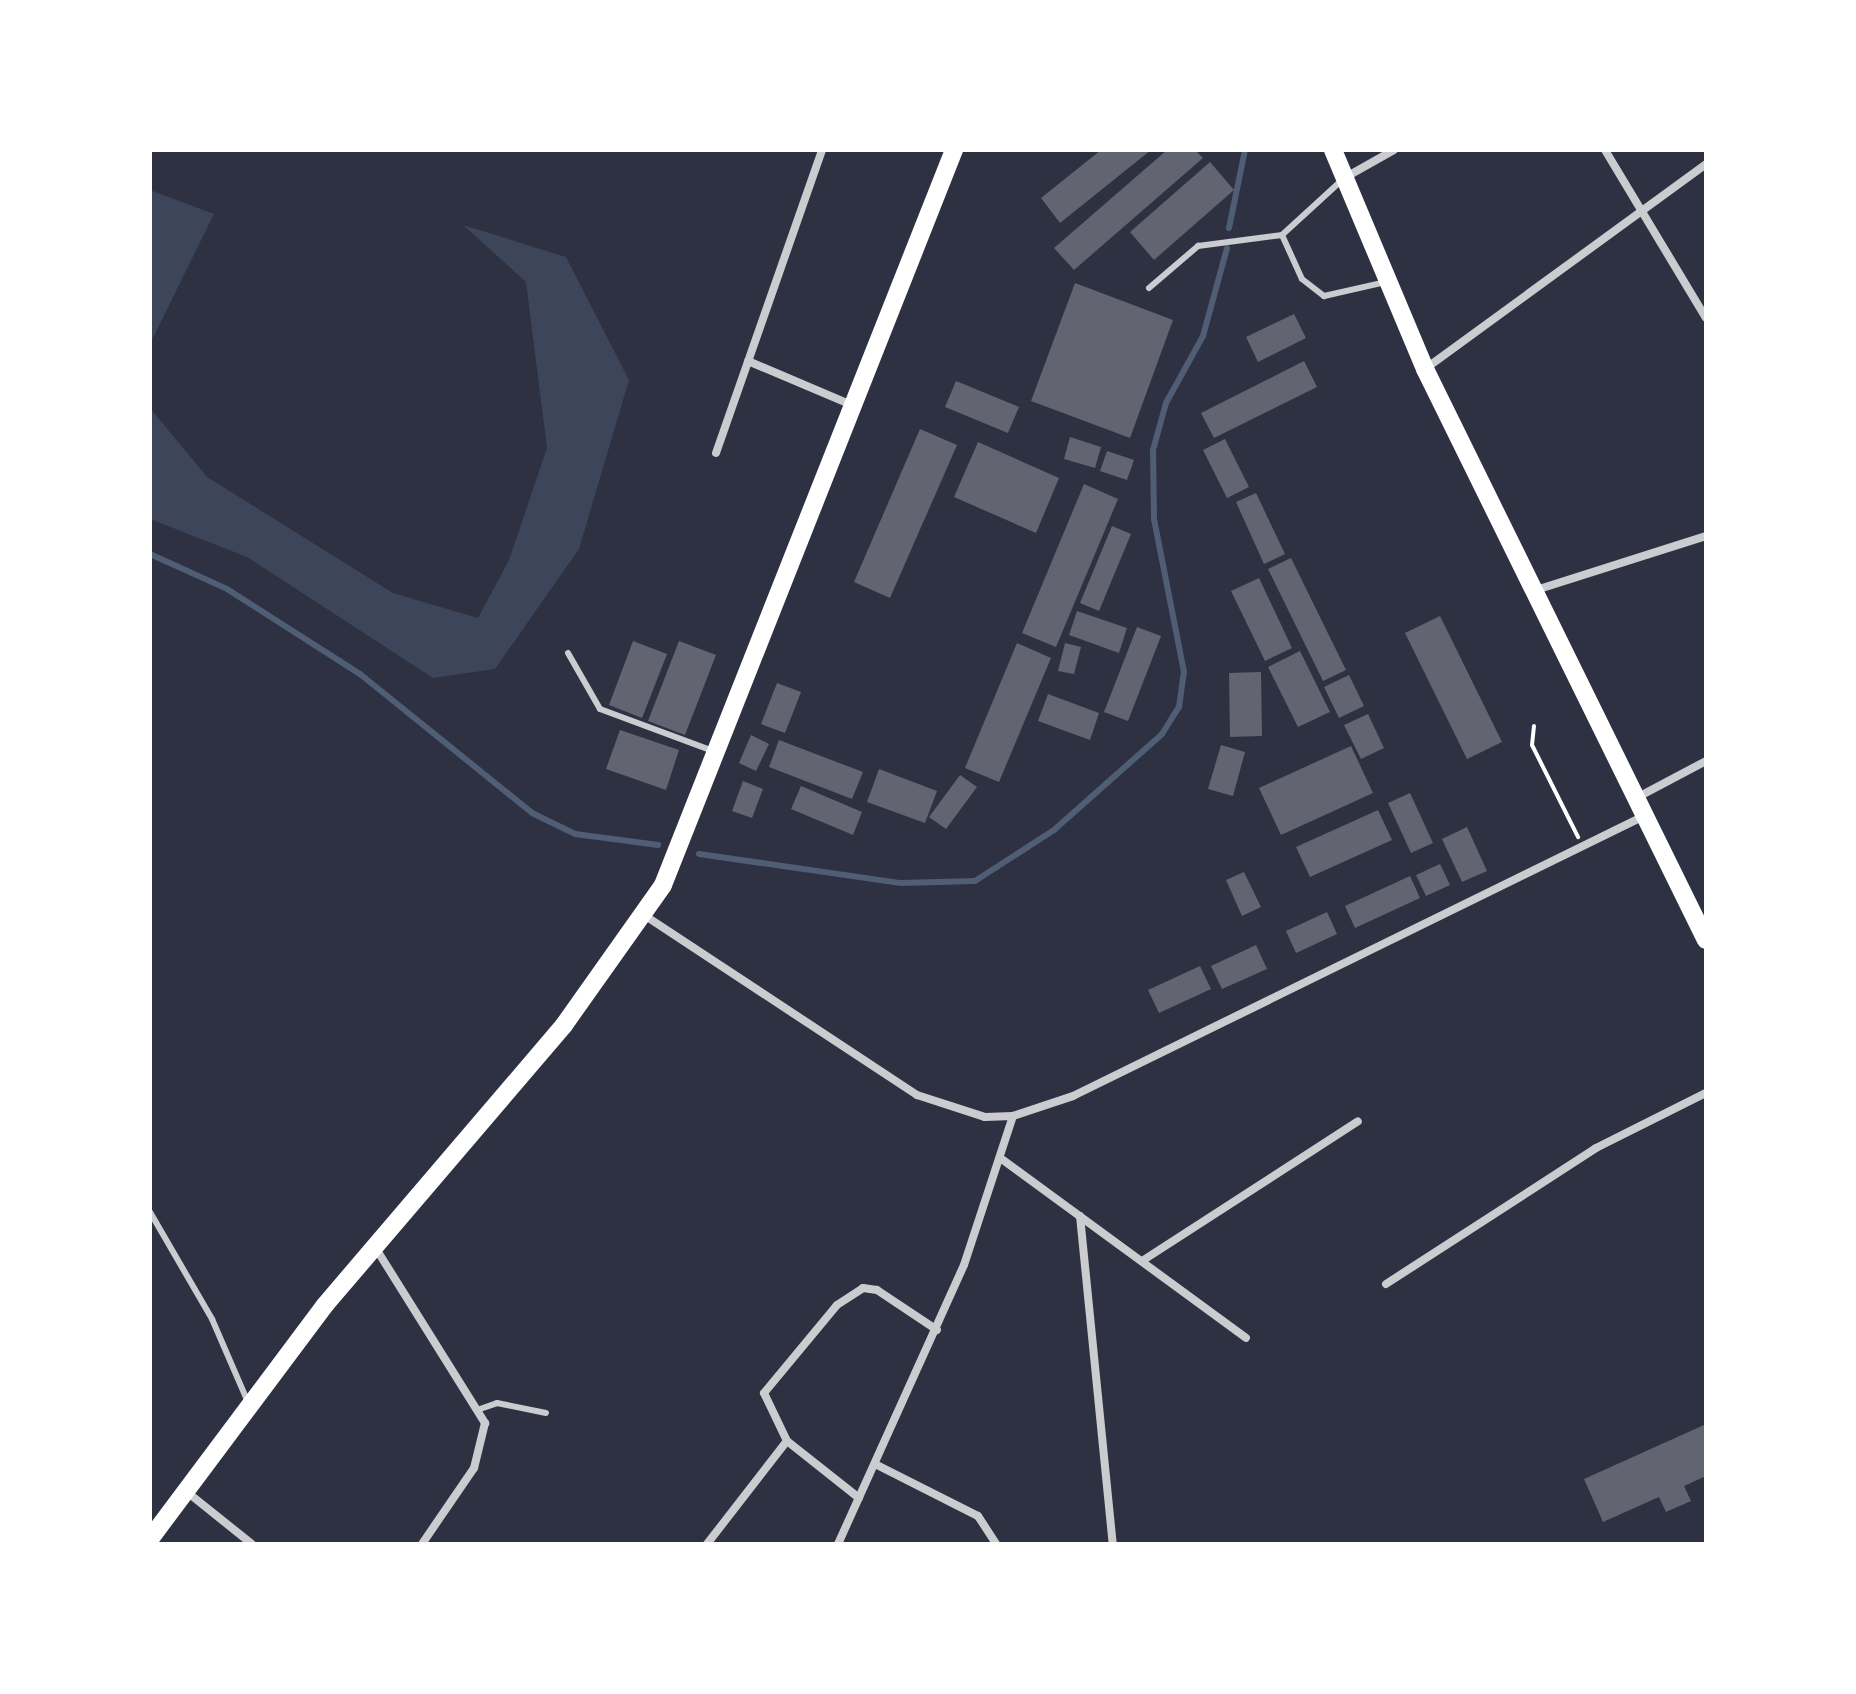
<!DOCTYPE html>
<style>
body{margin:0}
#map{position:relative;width:1856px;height:1694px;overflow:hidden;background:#2d3142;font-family:"Open Sans",sans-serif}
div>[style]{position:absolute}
.green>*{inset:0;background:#3c4559}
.stream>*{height:6px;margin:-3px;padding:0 3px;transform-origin:3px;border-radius:3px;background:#4f5d75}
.building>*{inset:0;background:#626471}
.path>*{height:4px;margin:-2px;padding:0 2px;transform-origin:2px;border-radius:2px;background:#fff}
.service>*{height:6px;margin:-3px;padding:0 3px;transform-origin:3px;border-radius:3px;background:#caccd0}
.minor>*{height:8px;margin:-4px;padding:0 4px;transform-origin:4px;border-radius:4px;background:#caccd0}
.primary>*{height:18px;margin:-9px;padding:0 9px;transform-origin:9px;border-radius:9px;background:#fff}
.trunk>*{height:18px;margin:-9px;padding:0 9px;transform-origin:9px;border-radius:9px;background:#fff}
span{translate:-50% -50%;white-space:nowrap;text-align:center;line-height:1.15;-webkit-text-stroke:6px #fff;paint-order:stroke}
.frame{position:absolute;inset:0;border:152px solid #fff;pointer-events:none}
</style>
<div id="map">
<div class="green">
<div style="clip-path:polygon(150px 190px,214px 214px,150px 344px)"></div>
<div style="clip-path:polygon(463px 225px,566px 257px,629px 380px,579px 549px,495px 669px,433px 678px,247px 557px,150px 519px,150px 408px,207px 477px,393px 593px,478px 618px,509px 560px,547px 448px,526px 282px)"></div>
</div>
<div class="stream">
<div style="left:1229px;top:228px;width:80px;rotate:-78.4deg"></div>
<div style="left:150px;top:554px;width:85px;rotate:24.4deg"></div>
<div style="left:227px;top:589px;width:158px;rotate:32.6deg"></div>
<div style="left:360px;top:674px;width:221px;rotate:38.9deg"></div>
<div style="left:532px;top:813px;width:48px;rotate:26deg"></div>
<div style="left:575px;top:834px;width:84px;rotate:7.5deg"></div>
<div style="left:699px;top:854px;width:204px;rotate:8.2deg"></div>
<div style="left:901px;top:883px;width:74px;rotate:-1.5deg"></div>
<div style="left:975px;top:881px;width:94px;rotate:-32.8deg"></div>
<div style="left:1054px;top:830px;width:144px;rotate:-41.6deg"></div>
<div style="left:1162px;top:734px;width:32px;rotate:-58deg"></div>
<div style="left:1179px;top:707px;width:35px;rotate:-82deg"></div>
<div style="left:1184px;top:672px;width:156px;rotate:-101.1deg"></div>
<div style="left:1154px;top:519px;width:69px;rotate:-90.8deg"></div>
<div style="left:1153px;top:450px;width:49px;rotate:-74.5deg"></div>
<div style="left:1166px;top:403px;width:77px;rotate:-61.1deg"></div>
<div style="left:1203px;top:336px;width:91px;rotate:-74.7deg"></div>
</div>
<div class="building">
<div style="clip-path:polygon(1101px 150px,1151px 150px,1060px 223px,1041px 198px)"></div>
<div style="clip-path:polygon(1167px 150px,1195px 150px,1203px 158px,1074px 270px,1054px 248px)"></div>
<div style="clip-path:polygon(1210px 162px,1234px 190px,1154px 260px,1130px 232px)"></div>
<div style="clip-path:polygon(1075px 283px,1173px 320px,1130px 438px,1031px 401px)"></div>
<div style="clip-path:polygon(1294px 314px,1306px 338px,1258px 362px,1246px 337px)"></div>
<div style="clip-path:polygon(1304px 361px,1317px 387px,1214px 438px,1201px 413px)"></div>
<div style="clip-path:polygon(956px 381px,1019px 407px,1008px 433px,945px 407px)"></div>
<div style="clip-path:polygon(920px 429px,957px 445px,890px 598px,854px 582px)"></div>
<div style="clip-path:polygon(1070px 437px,1101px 447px,1095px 468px,1064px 459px)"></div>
<div style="clip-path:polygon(1225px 439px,1249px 487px,1227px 498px,1203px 450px)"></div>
<div style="clip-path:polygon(978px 442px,1059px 478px,1036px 533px,954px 497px)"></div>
<div style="clip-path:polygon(1107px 451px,1134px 460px,1127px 480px,1100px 471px)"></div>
<div style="clip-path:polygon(1084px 484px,1118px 499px,1056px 647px,1022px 633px)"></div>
<div style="clip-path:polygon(1256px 493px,1285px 554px,1264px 564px,1236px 502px)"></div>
<div style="clip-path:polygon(1112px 526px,1131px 534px,1099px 611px,1080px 603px)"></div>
<div style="clip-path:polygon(1291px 558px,1346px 670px,1323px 681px,1268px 569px)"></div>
<div style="clip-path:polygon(1259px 578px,1292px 648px,1265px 661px,1231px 591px)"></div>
<div style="clip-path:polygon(1077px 611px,1127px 628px,1119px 653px,1069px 635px)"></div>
<div style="clip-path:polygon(1440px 616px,1502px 742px,1467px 759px,1405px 633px)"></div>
<div style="clip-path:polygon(1137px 627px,1161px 636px,1128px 721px,1104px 712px)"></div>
<div style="clip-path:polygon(633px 641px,667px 654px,642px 718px,609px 705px)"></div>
<div style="clip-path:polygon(679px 641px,716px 655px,685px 735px,648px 721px)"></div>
<div style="clip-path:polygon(1017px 643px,1051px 658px,999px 782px,965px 768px)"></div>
<div style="clip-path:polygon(1065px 643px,1081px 647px,1074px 674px,1058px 671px)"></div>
<div style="clip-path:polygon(1300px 651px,1330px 712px,1298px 727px,1268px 667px)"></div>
<div style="clip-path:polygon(1261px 672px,1262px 736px,1230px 737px,1229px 673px)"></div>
<div style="clip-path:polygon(1349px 675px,1364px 706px,1339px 718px,1324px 687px)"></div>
<div style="clip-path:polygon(777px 683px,801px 692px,785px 733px,761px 724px)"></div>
<div style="clip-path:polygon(1048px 694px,1099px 713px,1090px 740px,1038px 721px)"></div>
<div style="clip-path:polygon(1368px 714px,1384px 748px,1361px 759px,1344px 725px)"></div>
<div style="clip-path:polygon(620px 730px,679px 750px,666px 790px,606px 769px)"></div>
<div style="clip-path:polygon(751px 735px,769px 744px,756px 771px,739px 763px)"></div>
<div style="clip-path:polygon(779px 740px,863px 772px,852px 799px,769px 767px)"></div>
<div style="clip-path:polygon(1221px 745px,1245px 752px,1233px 796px,1208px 789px)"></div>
<div style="clip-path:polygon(1351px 746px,1373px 793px,1281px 835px,1259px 788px)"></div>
<div style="clip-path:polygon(879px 769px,937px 791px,925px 823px,867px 802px)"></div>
<div style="clip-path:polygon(960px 775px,977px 787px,946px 829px,929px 817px)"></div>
<div style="clip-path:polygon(743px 781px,763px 789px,752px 818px,732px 811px)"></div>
<div style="clip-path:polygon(801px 786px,862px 812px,853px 835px,791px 809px)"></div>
<div style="clip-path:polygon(1410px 793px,1433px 843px,1411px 853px,1388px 803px)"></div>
<div style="clip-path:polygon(1378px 810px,1392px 840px,1310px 877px,1296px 847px)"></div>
<div style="clip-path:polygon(1467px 827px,1487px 871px,1462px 882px,1442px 839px)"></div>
<div style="clip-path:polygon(1440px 864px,1450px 885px,1426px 896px,1416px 875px)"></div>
<div style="clip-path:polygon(1244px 872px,1261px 907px,1242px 916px,1226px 880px)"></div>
<div style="clip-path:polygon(1410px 876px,1420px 898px,1355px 928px,1345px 906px)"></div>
<div style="clip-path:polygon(1327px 912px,1337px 934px,1296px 953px,1286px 931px)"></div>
<div style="clip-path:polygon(1256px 945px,1267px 969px,1222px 989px,1211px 966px)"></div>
<div style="clip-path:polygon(1200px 966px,1211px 989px,1159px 1013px,1148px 990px)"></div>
<div style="clip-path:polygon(1704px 1425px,1706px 1476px,1684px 1486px,1691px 1501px,1666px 1512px,1659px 1497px,1603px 1522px,1584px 1479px)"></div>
</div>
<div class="path">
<div style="left:1534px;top:726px;width:19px;rotate:96deg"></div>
<div style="left:1532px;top:745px;width:103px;rotate:63.4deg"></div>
</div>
<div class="service">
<div style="left:1282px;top:235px;width:48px;rotate:65.6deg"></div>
<div style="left:1302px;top:279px;width:28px;rotate:38deg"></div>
<div style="left:1324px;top:296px;width:64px;rotate:-12.7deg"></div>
<div style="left:1149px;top:288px;width:65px;rotate:-40.6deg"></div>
<div style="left:1198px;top:246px;width:85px;rotate:-7.5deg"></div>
<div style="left:1282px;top:235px;width:80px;rotate:-42.5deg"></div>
<div style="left:568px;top:653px;width:64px;rotate:60.3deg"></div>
<div style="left:600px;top:709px;width:121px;rotate:20.4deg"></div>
<div style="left:150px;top:1212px;width:124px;rotate:59.9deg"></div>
<div style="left:212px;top:1319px;width:90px;rotate:66.6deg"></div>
<div style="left:480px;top:1409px;width:18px;rotate:-19deg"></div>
<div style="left:497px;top:1403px;width:50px;rotate:11.5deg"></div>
</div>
<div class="minor">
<div style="left:1605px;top:150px;width:196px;rotate:59deg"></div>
<div style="left:1346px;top:177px;width:55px;rotate:-29.4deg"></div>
<div style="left:748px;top:361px;width:115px;rotate:23deg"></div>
<div style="left:1425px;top:369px;width:348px;rotate:-36.1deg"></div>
<div style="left:716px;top:453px;width:321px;rotate:-70.7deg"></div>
<div style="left:1536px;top:590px;width:178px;rotate:-17.6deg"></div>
<div style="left:1638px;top:797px;width:77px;rotate:-27.9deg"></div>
<div style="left:644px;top:915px;width:327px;rotate:33.4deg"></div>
<div style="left:917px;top:1095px;width:71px;rotate:17.9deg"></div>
<div style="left:985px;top:1117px;width:28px;rotate:-2deg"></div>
<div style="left:1013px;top:1116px;width:63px;rotate:-18.4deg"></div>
<div style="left:1073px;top:1096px;width:638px;rotate:-26.12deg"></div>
<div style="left:1003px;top:1160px;width:301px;rotate:36.2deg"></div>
<div style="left:1080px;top:1216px;width:330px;rotate:84.3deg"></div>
<div style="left:375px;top:1247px;width:208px;rotate:58deg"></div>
<div style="left:485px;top:1423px;width:46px;rotate:103.7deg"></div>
<div style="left:474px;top:1468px;width:92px;rotate:124.4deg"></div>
<div style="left:1142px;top:1261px;width:257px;rotate:-32.9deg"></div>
<div style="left:1386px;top:1284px;width:250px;rotate:-32.9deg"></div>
<div style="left:1596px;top:1148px;width:123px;rotate:-26.6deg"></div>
<div style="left:875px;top:1464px;width:115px;rotate:26.8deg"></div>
<div style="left:978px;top:1516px;width:33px;rotate:57deg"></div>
<div style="left:187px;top:1492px;width:83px;rotate:38.7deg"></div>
<div style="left:859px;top:1498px;width:92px;rotate:-141.6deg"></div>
<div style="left:787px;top:1441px;width:53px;rotate:-115.6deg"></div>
<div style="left:764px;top:1393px;width:114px;rotate:-50.3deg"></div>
<div style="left:837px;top:1305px;width:31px;rotate:-33deg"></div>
<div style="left:863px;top:1288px;width:14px;rotate:8deg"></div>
<div style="left:877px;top:1290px;width:72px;rotate:33.7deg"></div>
<div style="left:707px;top:1544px;width:130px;rotate:-52.2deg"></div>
<div style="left:838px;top:1544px;width:306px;rotate:-65.7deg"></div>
<div style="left:964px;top:1265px;width:157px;rotate:-71.8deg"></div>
</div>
<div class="primary">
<div style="left:150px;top:1539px;width:292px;rotate:-53.2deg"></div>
<div style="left:325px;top:1305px;width:368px;rotate:-49.5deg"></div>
<div style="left:564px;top:1025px;width:171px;rotate:-54.7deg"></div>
<div style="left:663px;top:885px;width:791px;rotate:-68.4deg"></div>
</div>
<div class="trunk">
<div style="left:1333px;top:150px;width:238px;rotate:67.2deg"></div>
<div style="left:1425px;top:369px;width:636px;rotate:63.8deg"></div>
</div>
<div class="frame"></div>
</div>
